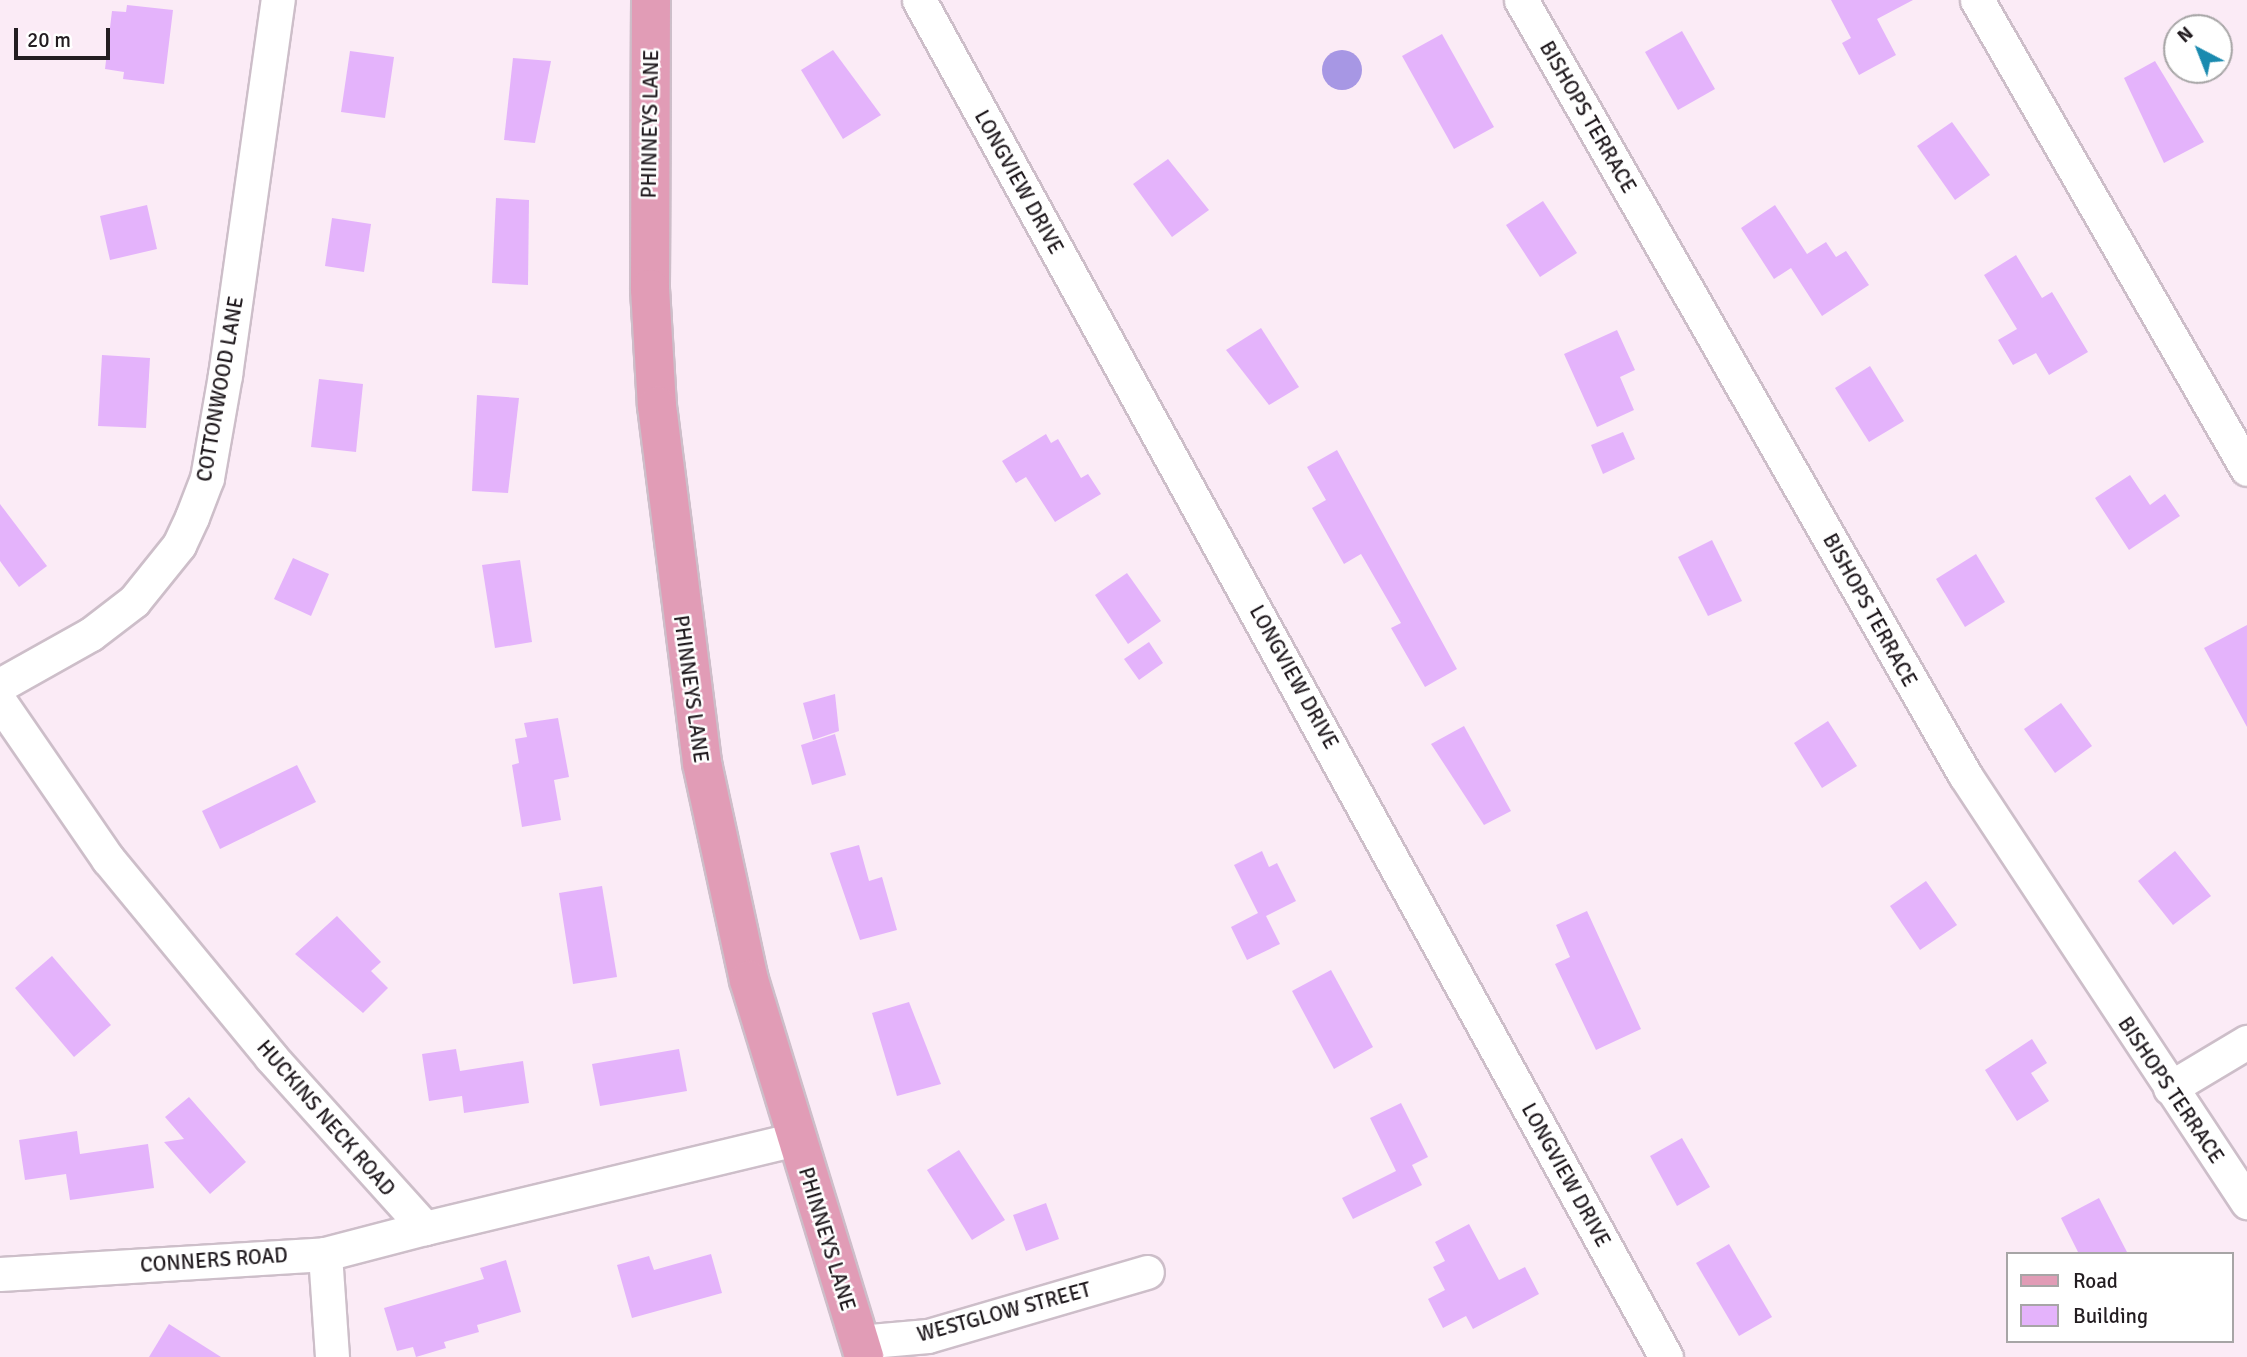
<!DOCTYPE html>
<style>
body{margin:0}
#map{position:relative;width:2247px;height:1357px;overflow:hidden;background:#fbebf6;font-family:Signika,sans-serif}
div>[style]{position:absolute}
.water>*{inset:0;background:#a797e4}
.round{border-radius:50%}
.building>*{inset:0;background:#e4b3fb}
.roads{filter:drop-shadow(2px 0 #cdbec9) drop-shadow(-2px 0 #cdbec9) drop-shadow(0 2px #cdbec9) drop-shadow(0 -2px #cdbec9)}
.minor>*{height:33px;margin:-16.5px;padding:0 16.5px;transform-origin:16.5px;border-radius:16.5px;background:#fff}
.major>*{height:38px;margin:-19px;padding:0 19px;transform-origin:19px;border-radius:19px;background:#e19cb6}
span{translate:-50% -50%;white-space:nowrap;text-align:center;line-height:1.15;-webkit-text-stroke:5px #fff;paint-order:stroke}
.street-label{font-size:21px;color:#231d21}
.legend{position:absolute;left:2006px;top:1252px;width:228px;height:91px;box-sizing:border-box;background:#fff;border:2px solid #a7a5a6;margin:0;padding:9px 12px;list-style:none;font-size:21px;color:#231d21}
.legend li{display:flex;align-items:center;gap:14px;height:35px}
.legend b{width:35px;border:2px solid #a7a5a6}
.north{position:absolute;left:2163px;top:14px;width:70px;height:70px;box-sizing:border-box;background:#fff;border:2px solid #a7a5a6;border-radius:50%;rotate:318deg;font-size:19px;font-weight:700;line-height:28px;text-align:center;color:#231d21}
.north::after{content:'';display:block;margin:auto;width:24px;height:32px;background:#1a8aaf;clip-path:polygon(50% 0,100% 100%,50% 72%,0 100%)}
.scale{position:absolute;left:14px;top:28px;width:96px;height:32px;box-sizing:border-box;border:4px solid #231d21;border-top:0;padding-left:9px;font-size:21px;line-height:24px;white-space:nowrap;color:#231d21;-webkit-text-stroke:5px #fff;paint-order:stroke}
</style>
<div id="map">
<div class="water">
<div class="round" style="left:1322px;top:50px;width:40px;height:40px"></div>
</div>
<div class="building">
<div style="clip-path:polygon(1831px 0,1913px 0,1877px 19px,1896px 55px,1859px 75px,1842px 43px,1851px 38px)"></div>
<div style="clip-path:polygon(127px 5px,173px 10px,164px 84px,123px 79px,124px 72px,105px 69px,112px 11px,126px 12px)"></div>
<div style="clip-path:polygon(1682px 31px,1715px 89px,1678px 110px,1645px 52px)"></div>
<div style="clip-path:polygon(1442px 34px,1494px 127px,1454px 149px,1402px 56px)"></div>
<div style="clip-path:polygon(833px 50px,881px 115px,843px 139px,801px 70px)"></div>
<div style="clip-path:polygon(350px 51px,394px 57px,385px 118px,341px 112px)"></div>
<div style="clip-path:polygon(513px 58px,551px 61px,535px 143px,504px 140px)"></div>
<div style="clip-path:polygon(2155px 61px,2204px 142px,2164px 163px,2124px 78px)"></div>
<div style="clip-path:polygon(1952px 122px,1990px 175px,1955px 200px,1917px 146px)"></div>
<div style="clip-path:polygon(1168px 159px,1209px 210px,1172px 237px,1133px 184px)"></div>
<div style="clip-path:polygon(496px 198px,529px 200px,528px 285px,492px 283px)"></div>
<div style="clip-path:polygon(1543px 201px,1577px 253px,1540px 277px,1506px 225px)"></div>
<div style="clip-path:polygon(147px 205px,157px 249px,110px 260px,100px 216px)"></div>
<div style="clip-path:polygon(1775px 205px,1807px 254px,1826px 242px,1836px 257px,1846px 251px,1869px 285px,1822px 316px,1791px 268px,1774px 279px,1741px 228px)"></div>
<div style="clip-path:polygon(332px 218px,371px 224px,364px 272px,325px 266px)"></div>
<div style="clip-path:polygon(2016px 255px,2042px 298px,2052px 292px,2088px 352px,2049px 375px,2036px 353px,2013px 365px,1998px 340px,2017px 329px,1984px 275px)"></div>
<div style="clip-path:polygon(1261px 328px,1299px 387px,1269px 405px,1226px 350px)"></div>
<div style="clip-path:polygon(1617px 330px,1635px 370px,1620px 377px,1634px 410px,1597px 427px,1564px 354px)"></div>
<div style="clip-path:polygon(102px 355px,150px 358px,146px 428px,98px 426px)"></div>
<div style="clip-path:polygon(1870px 366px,1904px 421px,1869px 442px,1835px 388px)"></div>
<div style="clip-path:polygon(319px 379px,363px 384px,356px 452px,311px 447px)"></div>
<div style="clip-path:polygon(477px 395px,519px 398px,508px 493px,472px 491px)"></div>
<div style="clip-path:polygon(1623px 432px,1635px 459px,1603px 474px,1591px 445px)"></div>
<div style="clip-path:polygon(1046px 434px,1051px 443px,1058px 439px,1081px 478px,1088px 474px,1101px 494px,1055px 522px,1026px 477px,1016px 483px,1002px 461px)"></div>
<div style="clip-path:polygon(1337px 450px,1457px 669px,1425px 687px,1391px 628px,1401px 623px,1361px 554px,1344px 564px,1312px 508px,1326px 500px,1307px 467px)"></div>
<div style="clip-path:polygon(2130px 475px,2150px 505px,2165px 494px,2180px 516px,2129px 550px,2095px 498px)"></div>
<div style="clip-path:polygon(0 504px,47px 566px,19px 587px,0 561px)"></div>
<div style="clip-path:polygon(1712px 540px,1742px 601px,1708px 616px,1678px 557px)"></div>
<div style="clip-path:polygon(1976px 554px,2005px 602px,1965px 627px,1936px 579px)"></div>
<div style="clip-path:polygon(293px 558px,329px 574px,311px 616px,274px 599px)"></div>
<div style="clip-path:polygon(520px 560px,532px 642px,495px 648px,482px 565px)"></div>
<div style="clip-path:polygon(1127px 573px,1161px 621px,1128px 644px,1095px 595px)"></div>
<div style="clip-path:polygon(2247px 625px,2247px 727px,2204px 648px)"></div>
<div style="clip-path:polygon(1149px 642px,1163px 663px,1139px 680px,1124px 659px)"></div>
<div style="clip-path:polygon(835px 694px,839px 731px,813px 740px,803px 703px)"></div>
<div style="clip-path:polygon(2061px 703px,2092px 746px,2055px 773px,2024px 729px)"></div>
<div style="clip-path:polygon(558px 718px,569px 777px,554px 780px,561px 820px,522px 827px,512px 765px,519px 763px,515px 739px,527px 737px,524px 723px)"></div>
<div style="clip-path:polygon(1828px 721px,1857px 766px,1822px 788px,1794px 743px)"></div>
<div style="clip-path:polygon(1464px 726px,1511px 811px,1484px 825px,1431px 744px)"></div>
<div style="clip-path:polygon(835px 734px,846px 775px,812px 785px,801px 745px)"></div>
<div style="clip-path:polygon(297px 765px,316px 802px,220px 849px,202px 811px)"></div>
<div style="clip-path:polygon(859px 845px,869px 881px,882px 877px,897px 930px,860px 940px,830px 853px)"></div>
<div style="clip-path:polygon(1262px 851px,1269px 867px,1277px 863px,1296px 901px,1266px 916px,1280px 944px,1247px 960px,1231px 927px,1258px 913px,1234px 865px)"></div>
<div style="clip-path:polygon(2175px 851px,2211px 896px,2173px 925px,2138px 881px)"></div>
<div style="clip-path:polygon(1926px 881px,1957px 925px,1920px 950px,1890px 906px)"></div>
<div style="clip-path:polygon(602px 886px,617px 977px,573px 984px,559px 893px)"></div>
<div style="clip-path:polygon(1587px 911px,1641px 1029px,1596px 1050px,1555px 964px,1570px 957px,1556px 925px)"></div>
<div style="clip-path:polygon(337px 916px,381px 962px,371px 971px,388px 988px,363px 1013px,295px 954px)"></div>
<div style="clip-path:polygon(52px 956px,111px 1025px,74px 1057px,15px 988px)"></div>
<div style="clip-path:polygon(1331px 970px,1373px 1047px,1334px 1069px,1292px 991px)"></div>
<div style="clip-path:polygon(909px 1002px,941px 1084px,897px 1096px,872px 1013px)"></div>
<div style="clip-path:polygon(2032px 1039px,2047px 1063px,2031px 1073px,2049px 1101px,2017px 1121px,1985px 1070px)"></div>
<div style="clip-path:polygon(456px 1049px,460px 1071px,523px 1061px,529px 1103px,464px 1113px,462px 1096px,429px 1101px,422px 1054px)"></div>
<div style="clip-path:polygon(679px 1049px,687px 1091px,600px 1106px,592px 1064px)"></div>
<div style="clip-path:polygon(189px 1097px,246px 1162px,210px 1194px,164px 1142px,184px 1139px,165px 1117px)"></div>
<div style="clip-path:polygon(1401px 1103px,1428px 1157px,1412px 1165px,1422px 1185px,1353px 1219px,1342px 1198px,1396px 1171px,1370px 1118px)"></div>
<div style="clip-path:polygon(77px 1131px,80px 1154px,148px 1144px,154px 1188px,70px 1200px,66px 1174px,25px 1180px,19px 1140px)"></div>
<div style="clip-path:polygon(1682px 1138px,1710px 1187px,1677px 1206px,1650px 1156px)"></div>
<div style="clip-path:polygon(959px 1150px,1005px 1220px,972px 1240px,927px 1170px)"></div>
<div style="clip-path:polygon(2099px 1198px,2128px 1254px,2079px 1254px,2061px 1218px)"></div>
<div style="clip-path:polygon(1046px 1203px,1059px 1239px,1026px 1251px,1013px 1215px)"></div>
<div style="clip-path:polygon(1469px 1224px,1499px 1280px,1525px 1267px,1539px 1294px,1473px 1329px,1466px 1316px,1443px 1328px,1428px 1299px,1445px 1290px,1433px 1267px,1445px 1261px,1435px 1242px)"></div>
<div style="clip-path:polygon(1729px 1244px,1772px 1317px,1739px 1336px,1696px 1263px)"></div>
<div style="clip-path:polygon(711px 1254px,722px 1293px,632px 1318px,617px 1265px,649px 1256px,654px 1270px)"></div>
<div style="clip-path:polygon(506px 1260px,521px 1312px,477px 1325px,479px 1332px,444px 1342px,446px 1348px,416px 1357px,413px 1347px,397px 1351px,384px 1308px,484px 1279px,480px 1268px)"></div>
<div style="clip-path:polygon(169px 1324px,221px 1357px,149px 1357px)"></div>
</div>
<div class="roads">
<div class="minor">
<div style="left:919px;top:0;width:1549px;rotate:61.17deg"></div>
<div style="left:1521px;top:0;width:893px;rotate:60.19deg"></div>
<div style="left:1965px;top:775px;width:512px;rotate:56.56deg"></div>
<div style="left:1977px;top:0;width:541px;rotate:60.07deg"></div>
<div style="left:0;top:685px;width:104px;rotate:-29.3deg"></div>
<div style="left:91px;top:634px;width:54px;rotate:-37.5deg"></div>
<div style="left:134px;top:601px;width:72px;rotate:-51.2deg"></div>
<div style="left:179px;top:545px;width:31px;rotate:-65deg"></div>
<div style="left:192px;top:517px;width:42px;rotate:-69deg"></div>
<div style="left:207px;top:478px;width:105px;rotate:-80.1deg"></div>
<div style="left:225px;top:375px;width:379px;rotate:-82deg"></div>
<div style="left:0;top:702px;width:191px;rotate:55.5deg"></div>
<div style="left:108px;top:859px;width:256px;rotate:50.5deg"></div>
<div style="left:271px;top:1057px;width:230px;rotate:48deg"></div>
<div style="left:425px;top:1228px;width:382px;rotate:-13.5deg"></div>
<div style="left:2170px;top:1088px;width:90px;rotate:-30.9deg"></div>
<div style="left:325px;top:1254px;width:103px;rotate:86.1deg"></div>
<div style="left:0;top:1274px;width:326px;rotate:-3.5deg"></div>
<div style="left:325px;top:1254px;width:103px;rotate:-14.6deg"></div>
<div style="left:859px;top:1342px;width:69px;rotate:-5deg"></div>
<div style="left:928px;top:1336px;width:228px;rotate:-16.3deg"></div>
</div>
<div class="major">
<div style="left:651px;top:0;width:289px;rotate:90.2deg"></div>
<div style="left:650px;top:289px;width:117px;rotate:86.6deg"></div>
<div style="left:657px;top:406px;width:360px;rotate:82.8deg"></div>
<div style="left:702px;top:763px;width:222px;rotate:77.8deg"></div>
<div style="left:749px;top:980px;width:394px;rotate:73deg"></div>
</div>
</div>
<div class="street-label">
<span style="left:1588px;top:117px;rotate:60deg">BISHOPS TERRACE</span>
<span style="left:650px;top:124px;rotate:-89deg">PHINNEYS LANE</span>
<span style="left:1019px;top:182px;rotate:61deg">LONGVIEW DRIVE</span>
<span style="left:220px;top:389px;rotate:-80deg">COTTONWOOD LANE</span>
<span style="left:1870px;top:610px;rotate:61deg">BISHOPS TERRACE</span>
<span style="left:1294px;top:677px;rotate:61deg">LONGVIEW DRIVE</span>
<span style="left:691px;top:689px;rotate:82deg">PHINNEYS LANE</span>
<span style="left:2171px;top:1090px;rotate:56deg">BISHOPS TERRACE</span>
<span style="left:326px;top:1118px;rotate:49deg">HUCKINS NECK ROAD</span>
<span style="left:1566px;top:1175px;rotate:61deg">LONGVIEW DRIVE</span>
<span style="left:827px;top:1239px;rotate:73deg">PHINNEYS LANE</span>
<span style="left:214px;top:1260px;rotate:-4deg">CONNERS ROAD</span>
<span style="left:1004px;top:1312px;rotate:-15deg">WESTGLOW STREET</span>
</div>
<ul class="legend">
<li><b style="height:9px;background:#e19cb6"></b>Road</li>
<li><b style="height:19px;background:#e4b3fb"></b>Building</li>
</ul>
<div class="north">N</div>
<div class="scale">20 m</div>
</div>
